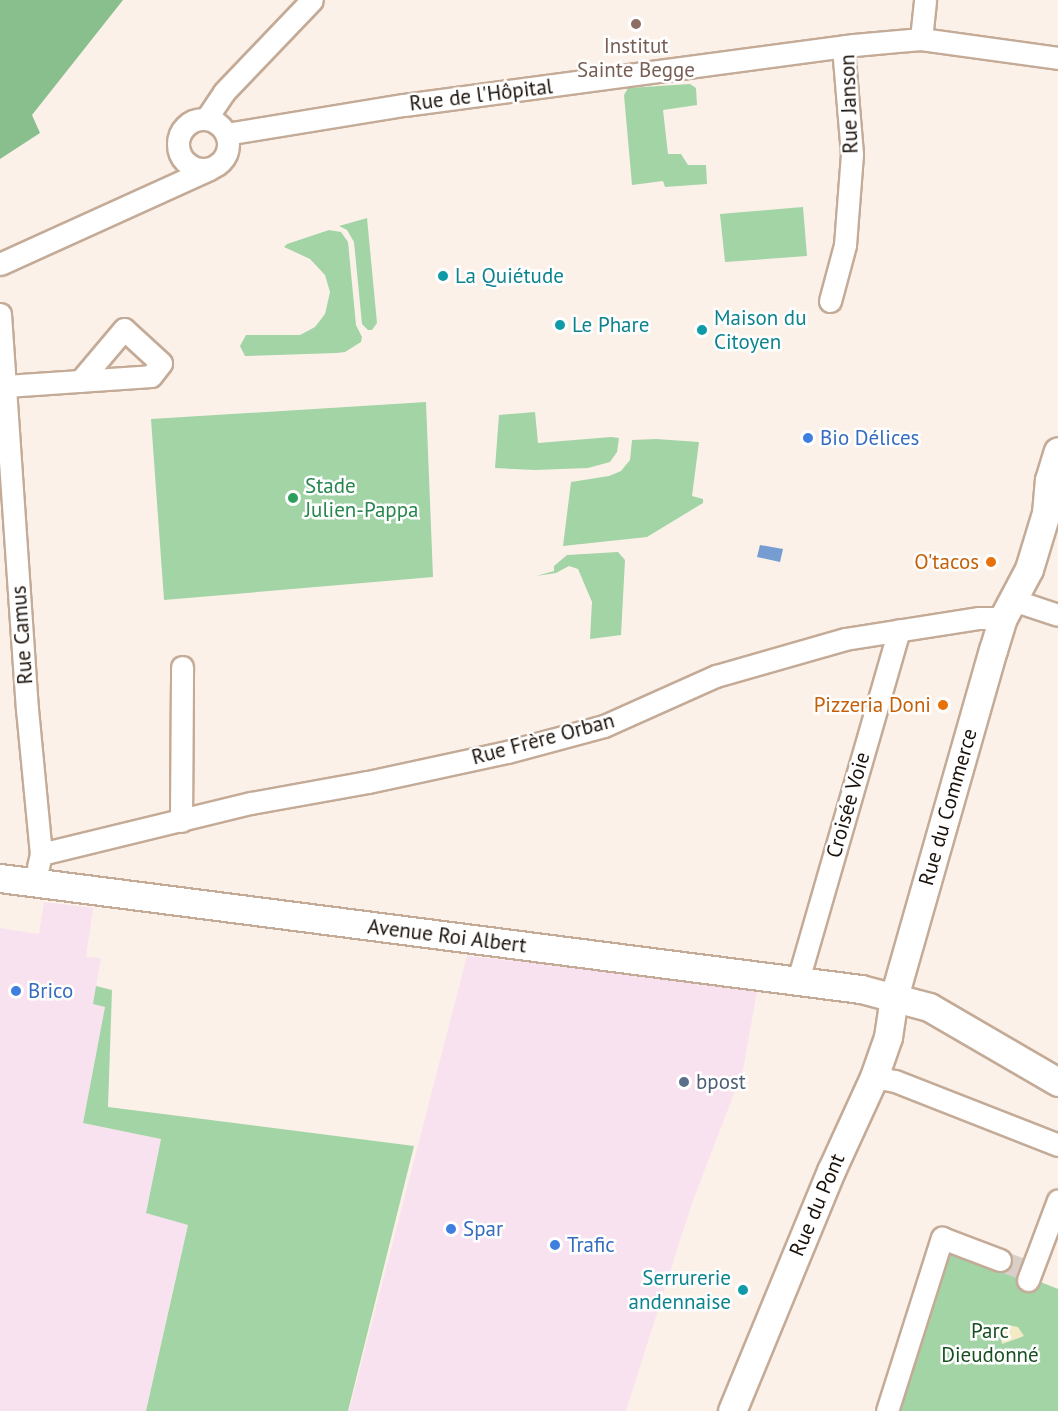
<!DOCTYPE html>
<meta charset="utf-8">
<style>
body{margin:0}
#map{position:relative;width:1058px;height:1411px;overflow:hidden;background:#fcf1e9;font-family:"PT Sans",sans-serif}
div>[style]{position:absolute}
.commercial>*{inset:0;background:#f9e2ef}
.green>*{inset:0;background:#a2d4a6}
.forest>*{inset:0;background:#89be8d}
.sand>*{inset:0;background:#f4eac5}
.water>*{inset:0;background:#759dd1}
.minor-tunnel>*{height:21px;margin-top:-10.5px;transform-origin:0;background:repeating-linear-gradient(90deg,#dacfc8 0 21px,transparent 0 31px)}
.roads{filter:drop-shadow(2px 0 #c4ab97) drop-shadow(-2px 0 #c4ab97) drop-shadow(0 2px #c4ab97) drop-shadow(0 -2px #c4ab97)}
.minor>*{height:21px;margin:-10.5px;padding:0 10.5px;transform-origin:10.5px;border-radius:10.5px;background:#fff}
.minor>.ring{margin:-10.5px;padding:0;box-sizing:content-box;background:none;border:21px solid #fff;border-radius:50%}
.major>*{height:27px;margin:-13.5px;padding:0 13.5px;transform-origin:13.5px;border-radius:13.5px;background:#fff}
.dots>*{width:16px;height:16px;translate:-50% -50%;box-sizing:border-box;border:3px solid #fff;border-radius:50%}
span{translate:-50% -50%;white-space:nowrap;text-align:center;line-height:1.15;-webkit-text-stroke:5px #fff;paint-order:stroke}
.education-label{font-size:21px;color:#785e54}
.street-label{font-size:21px;color:#1a110a}
.culture-label{font-size:21px;color:#0d838f}
.left{translate:0 -50%;text-align:left}
.right{translate:-100% -50%;text-align:right}
.shop-label{font-size:21px;color:#366cbe}
.leisure-label{font-size:21px;color:#27864d}
.food-label{font-size:21px;color:#c56008}
.service-label{font-size:21px;color:#4e5e75}
.park-label{font-size:21px;color:#185022}
</style>
<div id="map">
<div class="commercial">
<div style="clip-path:polygon(44px 902px,93px 908px,86px 957px,101px 958px,93px 1004px,105px 1007px,83px 1123px,161px 1139px,146px 1212px,188px 1225px,146px 1411px,0 1411px,0 928px,39px 934px)"></div>
<div style="clip-path:polygon(467px 956px,758px 986px,743px 1070px,691px 1206px,626px 1411px,349px 1411px)"></div>
</div>
<div class="green">
<div style="clip-path:polygon(690px 84px,696px 88px,697px 105px,663px 110px,668px 154px,681px 154px,688px 165px,706px 165px,707px 184px,665px 187px,663px 181px,632px 185px,624px 95px,628px 88px)"></div>
<div style="clip-path:polygon(803px 207px,807px 256px,725px 262px,720px 214px)"></div>
<div style="clip-path:polygon(367px 218px,377px 323px,372px 330px,368px 330px,362px 324px,354px 242px,347px 230px,339px 226px)"></div>
<div style="clip-path:polygon(329px 230px,341px 232px,348px 242px,356px 325px,362px 337px,361px 342px,345px 352px,337px 353px,245px 356px,240px 346px,246px 335px,300px 335px,315px 327px,325px 314px,330px 292px,325px 275px,310px 259px,284px 247px,287px 244px)"></div>
<div style="clip-path:polygon(426px 402px,433px 577px,164px 600px,151px 419px)"></div>
<div style="clip-path:polygon(535px 412px,538px 443px,611px 437px,619px 438px,617px 452px,610px 462px,588px 468px,535px 470px,495px 468px,499px 415px)"></div>
<div style="clip-path:polygon(656px 439px,699px 442px,692px 496px,703px 499px,703px 503px,647px 537px,563px 546px,571px 482px,609px 476px,621px 471px,630px 460px,632px 440px)"></div>
<div style="clip-path:polygon(618px 552px,625px 560px,621px 635px,590px 639px,592px 602px,578px 569px,569px 566px,556px 573px,536px 576px,554px 571px,554px 566px,567px 555px)"></div>
<div style="clip-path:polygon(96px 986px,112px 990px,108px 1107px,414px 1146px,348px 1411px,146px 1411px,188px 1225px,146px 1213px,161px 1139px,83px 1123px,105px 1007px,93px 1004px)"></div>
<div style="clip-path:polygon(947px 1245px,1058px 1289px,1058px 1411px,900px 1411px)"></div>
</div>
<div class="forest">
<div style="clip-path:polygon(0 0,123px 0,32px 115px,40px 133px,0 159px)"></div>
</div>
<div class="sand">
<div style="clip-path:polygon(1008px 1325px,1018px 1327px,1024px 1336px,1002px 1344px,1000px 1335px)"></div>
</div>
<div class="water">
<div style="clip-path:polygon(760px 545px,783px 549px,780px 562px,757px 557px)"></div>
</div>
<div class="minor-tunnel">
<div style="left:1000px;top:1260px;width:26px;rotate:21deg"></div>
</div>
<div class="roads">
<div class="minor">
<div style="left:921px;top:39px;width:39px;rotate:-84deg"></div>
<div style="left:206px;top:119px;width:32px;rotate:-56deg"></div>
<div style="left:224px;top:92px;width:127px;rotate:-46.3deg"></div>
<div class="ring" style="left:178px;top:119px;width:29px;height:29px"></div>
<div style="left:226px;top:134px;width:180px;rotate:-9.3deg"></div>
<div style="left:404px;top:105px;width:454px;rotate:-7.6deg"></div>
<div style="left:854px;top:45px;width:67px;rotate:-5.1deg"></div>
<div style="left:921px;top:39px;width:138px;rotate:7.9deg"></div>
<div style="left:0;top:264px;width:230px;rotate:-24.4deg"></div>
<div style="left:830px;top:301px;width:58px;rotate:-75deg"></div>
<div style="left:845px;top:245px;width:91px;rotate:-85.6deg"></div>
<div style="left:852px;top:154px;width:108px;rotate:-94.8deg"></div>
<div style="left:0;top:314px;width:396px;rotate:86.1deg"></div>
<div style="left:27px;top:709px;width:146px;rotate:84.5deg"></div>
<div style="left:41px;top:854px;width:13px;rotate:103deg"></div>
<div style="left:6px;top:386px;width:145px;rotate:-3.9deg"></div>
<div style="left:151px;top:376px;width:16px;rotate:-52deg"></div>
<div style="left:161px;top:363px;width:50px;rotate:-137.4deg"></div>
<div style="left:124px;top:329px;width:68px;rotate:130.2deg"></div>
<div style="left:1013px;top:600px;width:47px;rotate:18.4deg"></div>
<div style="left:181px;top:821px;width:154px;rotate:-89.6deg"></div>
<div style="left:41px;top:854px;width:216px;rotate:-13.7deg"></div>
<div style="left:251px;top:803px;width:119px;rotate:-10.2deg"></div>
<div style="left:368px;top:782px;width:142px;rotate:-12.2deg"></div>
<div style="left:507px;top:752px;width:100px;rotate:-15deg"></div>
<div style="left:604px;top:726px;width:123px;rotate:-24.1deg"></div>
<div style="left:716px;top:676px;width:134px;rotate:-16deg"></div>
<div style="left:845px;top:639px;width:136px;rotate:-8.9deg"></div>
<div style="left:979px;top:618px;width:24px"></div>
<div style="left:798px;top:980px;width:364px;rotate:-73.9deg"></div>
<div style="left:874px;top:1077px;width:21px;rotate:11deg"></div>
<div style="left:895px;top:1081px;width:175px;rotate:21.4deg"></div>
<div style="left:1028px;top:1280px;width:85px;rotate:-69.4deg"></div>
<div style="left:887px;top:1411px;width:182px;rotate:-72.4deg"></div>
<div style="left:942px;top:1238px;width:62px;rotate:20.8deg"></div>
</div>
<div class="major">
<div style="left:0;top:878px;width:868px;rotate:7.35deg"></div>
<div style="left:861px;top:989px;width:70px;rotate:14.8deg"></div>
<div style="left:929px;top:1007px;width:149px;rotate:30.2deg"></div>
<div style="left:732px;top:1411px;width:260px;rotate:-67.6deg"></div>
<div style="left:831px;top:1171px;width:103px;rotate:-65.4deg"></div>
<div style="left:874px;top:1077px;width:42px;rotate:-70.7deg"></div>
<div style="left:888px;top:1037px;width:40px;rotate:-81.5deg"></div>
<div style="left:894px;top:997px;width:361px;rotate:-74.1deg"></div>
<div style="left:993px;top:650px;width:34px;rotate:-73deg"></div>
<div style="left:1003px;top:618px;width:55px;rotate:-62deg"></div>
<div style="left:1029px;top:569px;width:59px;rotate:-73.1deg"></div>
<div style="left:1046px;top:513px;width:33px;rotate:-85deg"></div>
<div style="left:1049px;top:480px;width:30px;rotate:-73deg"></div>
</div>
</div>
<div class="dots">
<div style="left:636px;top:24px;background:#8d6e63"></div>
<div style="left:443px;top:276px;background:#0f9aa8"></div>
<div style="left:560px;top:325px;background:#0f9aa8"></div>
<div style="left:702px;top:330px;background:#0f9aa8"></div>
<div style="left:808px;top:438px;background:#3f7fe0"></div>
<div style="left:293px;top:498px;background:#2e9e5b"></div>
<div style="left:991px;top:562px;background:#e8710a"></div>
<div style="left:943px;top:705px;background:#e8710a"></div>
<div style="left:16px;top:991px;background:#3f7fe0"></div>
<div style="left:684px;top:1082px;background:#5c6f8a"></div>
<div style="left:451px;top:1229px;background:#3f7fe0"></div>
<div style="left:555px;top:1245px;background:#3f7fe0"></div>
<div style="left:743px;top:1290px;background:#0f9aa8"></div>
</div>
<div class="education-label">
<span style="left:636px;top:58px">Institut<br>Sainte Begge</span>
</div>
<div class="street-label">
<span style="left:481px;top:95px;rotate:-7deg">Rue de l'Hôpital</span>
<span style="left:849px;top:104px;rotate:-92deg">Rue Janson</span>
<span style="left:22px;top:635px;rotate:-94deg">Rue Camus</span>
<span style="left:543px;top:739px;rotate:-15deg">Rue Frère Orban</span>
<span style="left:848px;top:805px;rotate:-74deg">Croisée Voie</span>
<span style="left:948px;top:807px;rotate:-74deg">Rue du Commerce</span>
<span style="left:447px;top:936px;rotate:7deg">Avenue Roi Albert</span>
<span style="left:817px;top:1205px;rotate:-67deg">Rue du Pont</span>
</div>
<div class="culture-label">
<span class="left" style="left:455px;top:276px">La Quiétude</span>
<span class="left" style="left:714px;top:330px">Maison du<br>Citoyen</span>
<span class="left" style="left:572px;top:325px">Le Phare</span>
<span class="right" style="left:731px;top:1290px">Serrurerie<br>andennaise</span>
</div>
<div class="shop-label">
<span class="left" style="left:820px;top:438px">Bio Délices</span>
<span class="left" style="left:28px;top:991px">Brico</span>
<span class="left" style="left:463px;top:1229px">Spar</span>
<span class="left" style="left:567px;top:1245px">Trafic</span>
</div>
<div class="leisure-label">
<span class="left" style="left:305px;top:498px">Stade<br>Julien-Pappa</span>
</div>
<div class="food-label">
<span class="right" style="left:979px;top:562px">O'tacos</span>
<span class="right" style="left:931px;top:705px">Pizzeria Doni</span>
</div>
<div class="service-label">
<span class="left" style="left:696px;top:1082px">bpost</span>
</div>
<div class="park-label">
<span style="left:990px;top:1343px">Parc<br>Dieudonné</span>
</div>
</div>
